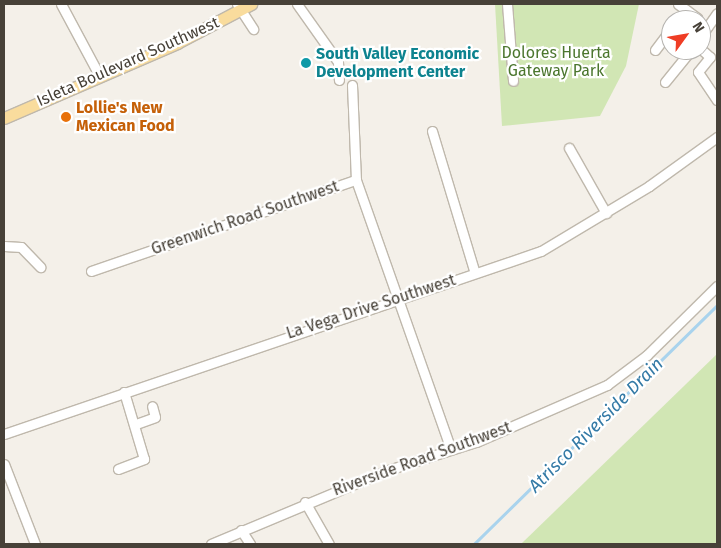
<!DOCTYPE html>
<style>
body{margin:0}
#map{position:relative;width:721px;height:548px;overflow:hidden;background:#f4f0e9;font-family:"Fira Sans",sans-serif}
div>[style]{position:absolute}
.green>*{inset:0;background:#d1e6b4}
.stream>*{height:2.5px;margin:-1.25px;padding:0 1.25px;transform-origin:1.25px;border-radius:1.25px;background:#a9d3ed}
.roads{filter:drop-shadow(1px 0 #bfb8ac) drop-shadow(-1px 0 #bfb8ac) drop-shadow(0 1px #bfb8ac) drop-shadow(0 -1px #bfb8ac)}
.minor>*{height:9px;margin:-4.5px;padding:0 4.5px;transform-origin:4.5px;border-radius:4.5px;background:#fff}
.major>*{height:11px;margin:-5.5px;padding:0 5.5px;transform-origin:5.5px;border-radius:5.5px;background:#f9dc9d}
.dots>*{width:14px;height:14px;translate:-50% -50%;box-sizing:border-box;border:2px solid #fff;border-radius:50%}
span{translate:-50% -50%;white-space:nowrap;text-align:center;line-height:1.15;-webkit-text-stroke:4.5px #fff;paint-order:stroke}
.park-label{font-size:16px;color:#4b762e}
.culture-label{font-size:16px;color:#0d838f;font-weight:700}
.left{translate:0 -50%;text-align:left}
.street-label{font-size:16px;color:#474138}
.food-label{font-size:16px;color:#c56008;font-weight:700}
.water-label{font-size:18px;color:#347aa6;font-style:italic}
.frame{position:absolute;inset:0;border:5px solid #474138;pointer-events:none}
.north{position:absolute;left:661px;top:10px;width:50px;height:50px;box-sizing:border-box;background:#fff;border:1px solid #b5b3af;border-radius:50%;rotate:58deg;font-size:14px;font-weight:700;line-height:20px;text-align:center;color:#474138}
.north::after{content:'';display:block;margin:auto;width:18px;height:22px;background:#ef3d25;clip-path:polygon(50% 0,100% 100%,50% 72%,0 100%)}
</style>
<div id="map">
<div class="green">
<div style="clip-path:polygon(495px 4px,639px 4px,626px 66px,600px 116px,502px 126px)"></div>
<div style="clip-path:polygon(717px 354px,717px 544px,521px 544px)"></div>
</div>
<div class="stream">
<div style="left:474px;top:544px;width:341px;rotate:-44.5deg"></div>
</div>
<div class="roads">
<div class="minor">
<div style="left:61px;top:4px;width:81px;rotate:61.8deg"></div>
<div style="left:237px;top:4px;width:30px;rotate:57deg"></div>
<div style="left:297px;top:4px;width:71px;rotate:54.7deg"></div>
<div style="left:338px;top:62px;width:18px;rotate:87deg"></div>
<div style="left:507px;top:4px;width:77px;rotate:85.5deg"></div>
<div style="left:678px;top:4px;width:24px;rotate:36deg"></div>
<div style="left:678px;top:20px;width:13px;rotate:-51deg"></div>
<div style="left:701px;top:36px;width:28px;rotate:-55deg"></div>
<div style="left:701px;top:49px;width:12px;rotate:42deg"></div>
<div style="left:710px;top:57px;width:19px;rotate:129deg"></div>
<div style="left:698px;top:72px;width:34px;rotate:56deg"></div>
<div style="left:655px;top:50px;width:26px;rotate:-53deg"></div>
<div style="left:665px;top:82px;width:41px;rotate:-50.9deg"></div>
<div style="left:352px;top:85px;width:95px;rotate:87.6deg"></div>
<div style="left:356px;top:180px;width:286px;rotate:70.6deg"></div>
<div style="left:432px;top:131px;width:148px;rotate:73.2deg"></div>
<div style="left:569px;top:148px;width:75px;rotate:60.4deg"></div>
<div style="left:4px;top:246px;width:17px;rotate:3deg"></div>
<div style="left:21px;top:247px;width:28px;rotate:46deg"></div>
<div style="left:91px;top:271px;width:280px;rotate:-19deg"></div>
<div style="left:136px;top:424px;width:20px;rotate:-20deg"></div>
<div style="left:155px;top:417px;width:11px;rotate:-105deg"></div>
<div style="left:4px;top:434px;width:567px;rotate:-18.82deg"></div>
<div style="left:541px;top:251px;width:126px;rotate:-31deg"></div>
<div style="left:649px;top:186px;width:84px;rotate:-35.8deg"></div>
<div style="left:4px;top:464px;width:86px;rotate:68.8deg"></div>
<div style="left:118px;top:469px;width:28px;rotate:-21deg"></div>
<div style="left:144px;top:459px;width:70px;rotate:-106.6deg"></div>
<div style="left:305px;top:502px;width:48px;rotate:60.3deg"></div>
<div style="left:241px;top:530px;width:17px;rotate:57deg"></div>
<div style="left:211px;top:544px;width:192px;rotate:-22.7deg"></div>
<div style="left:388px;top:470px;width:92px;rotate:-17.7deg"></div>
<div style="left:476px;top:442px;width:143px;rotate:-23.5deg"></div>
<div style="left:607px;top:385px;width:50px;rotate:-36.9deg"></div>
<div style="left:647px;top:355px;width:98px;rotate:-44.6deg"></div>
</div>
<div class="major">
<div style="left:4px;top:118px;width:189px;rotate:-23.4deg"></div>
<div style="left:177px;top:43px;width:84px;rotate:-27.8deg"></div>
</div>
</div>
<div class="dots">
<div style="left:306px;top:63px;background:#0f9aa8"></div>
<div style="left:66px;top:117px;background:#e8710a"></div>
</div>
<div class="park-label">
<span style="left:556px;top:62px">Dolores Huerta<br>Gateway Park</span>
</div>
<div class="culture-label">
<span class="left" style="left:316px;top:63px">South Valley Economic<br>Development Center</span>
</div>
<div class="street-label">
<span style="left:128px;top:62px;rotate:-24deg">Isleta Boulevard Southwest</span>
<span style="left:245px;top:218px;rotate:-19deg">Greenwich Road Southwest</span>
<span style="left:371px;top:307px;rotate:-18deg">La Vega Drive Southwest</span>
<span style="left:422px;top:459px;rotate:-20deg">Riverside Road Southwest</span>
</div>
<div class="food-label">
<span class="left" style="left:76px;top:117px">Lollie's New<br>Mexican Food</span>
</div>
<div class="water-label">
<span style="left:596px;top:425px;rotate:-45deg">Atrisco Riverside Drain</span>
</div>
<div class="frame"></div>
<div class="north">N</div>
</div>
